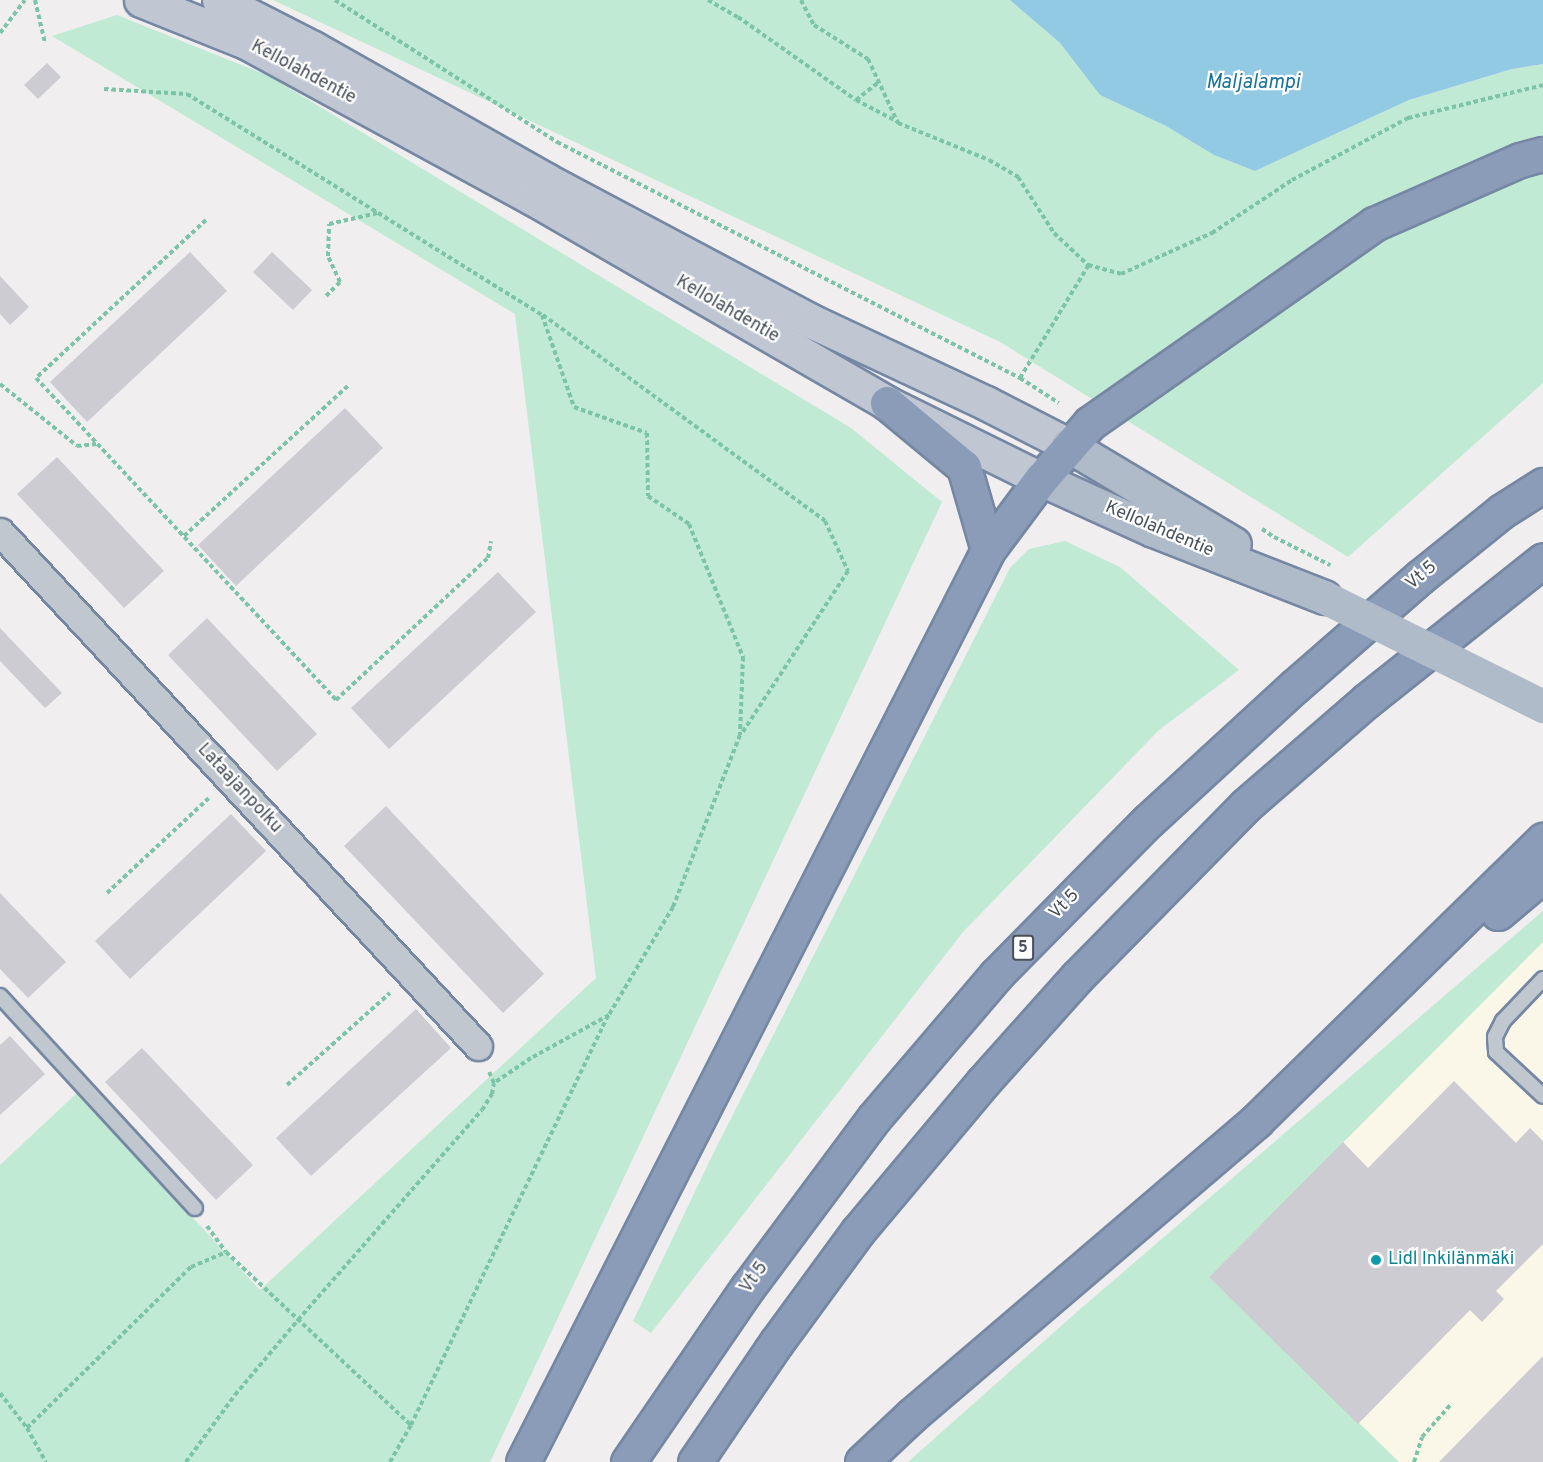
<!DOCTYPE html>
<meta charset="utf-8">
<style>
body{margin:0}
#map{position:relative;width:1543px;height:1462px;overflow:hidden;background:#f0eeee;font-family:Overpass,sans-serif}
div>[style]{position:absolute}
.commercial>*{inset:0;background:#faf6e8}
.green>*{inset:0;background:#c0ead4}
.water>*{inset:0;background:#91cae2}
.building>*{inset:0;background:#ccccd2}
.path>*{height:4px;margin-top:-2px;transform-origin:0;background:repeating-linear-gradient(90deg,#7cc4a7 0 4.5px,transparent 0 7.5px)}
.roads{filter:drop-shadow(2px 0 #7587a3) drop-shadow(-2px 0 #7587a3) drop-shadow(0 2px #7587a3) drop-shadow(0 -2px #7587a3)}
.lane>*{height:14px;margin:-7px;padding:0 7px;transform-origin:7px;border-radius:7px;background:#c0c7ce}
.street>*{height:27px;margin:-13.5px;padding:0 13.5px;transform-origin:13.5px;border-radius:13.5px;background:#c0c7ce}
.secondary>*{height:33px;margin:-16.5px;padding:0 16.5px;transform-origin:16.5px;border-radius:16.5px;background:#c0c7d3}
.primary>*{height:33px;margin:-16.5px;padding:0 16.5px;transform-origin:16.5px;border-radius:16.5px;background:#b0bbca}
.highway>*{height:33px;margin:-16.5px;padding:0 16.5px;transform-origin:16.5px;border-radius:16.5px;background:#8a9cb8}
.path-bridge>*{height:4px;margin-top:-2px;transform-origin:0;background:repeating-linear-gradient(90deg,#7cc4a7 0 4.5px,transparent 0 7.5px)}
.primary-bridge>*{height:33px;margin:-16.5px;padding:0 16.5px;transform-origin:16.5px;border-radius:16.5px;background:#b0bbca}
.dots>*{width:16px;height:16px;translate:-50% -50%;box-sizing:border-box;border:3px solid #fff;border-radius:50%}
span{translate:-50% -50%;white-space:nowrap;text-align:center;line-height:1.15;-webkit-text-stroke:4.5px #fff;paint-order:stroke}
.shield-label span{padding:2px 4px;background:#fff;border:2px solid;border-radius:4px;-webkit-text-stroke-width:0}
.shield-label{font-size:16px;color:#484f59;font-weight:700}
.street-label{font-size:18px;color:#484f59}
.culture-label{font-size:18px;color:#0d838f}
.left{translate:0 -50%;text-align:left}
.water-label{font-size:20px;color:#1a7399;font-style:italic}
</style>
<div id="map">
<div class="commercial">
<div style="clip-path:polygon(1543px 942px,1543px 1462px,1399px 1462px,1209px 1277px)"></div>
</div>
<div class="green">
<div style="clip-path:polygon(273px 0,1010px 0,1060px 43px,1100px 95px,1166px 126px,1214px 155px,1255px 171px,1409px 100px,1512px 69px,1543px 64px,1543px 383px,1348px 557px,1000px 342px)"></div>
<div style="clip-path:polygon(117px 15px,269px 76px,851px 428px,942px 502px,490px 1462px,0 1462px,0 1165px,77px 1093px,260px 1290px,596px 978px,515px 314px,52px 36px)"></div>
<div style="clip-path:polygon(1065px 541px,1120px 567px,1239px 670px,1159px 730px,963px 932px,651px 1333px,633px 1321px,713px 1154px,1010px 568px,1029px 549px)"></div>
<div style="clip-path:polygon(1543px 911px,1543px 942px,1209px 1277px,1399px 1462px,908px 1462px,1078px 1311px)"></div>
</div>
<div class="water">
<div style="clip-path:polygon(1010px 0,1543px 0,1543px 64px,1512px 69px,1409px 100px,1255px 171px,1214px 155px,1166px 126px,1100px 95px,1060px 43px)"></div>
</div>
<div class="building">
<div style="clip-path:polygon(47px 63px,61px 77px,38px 99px,24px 85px)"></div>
<div style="clip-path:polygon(190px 252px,227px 291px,87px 422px,50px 382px)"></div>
<div style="clip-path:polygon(272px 252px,312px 290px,293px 310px,253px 272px)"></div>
<div style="clip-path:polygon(0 276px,29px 307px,10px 325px,0 314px)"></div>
<div style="clip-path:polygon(345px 408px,383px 448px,236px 586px,198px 545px)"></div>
<div style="clip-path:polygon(57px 457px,164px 571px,124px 608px,17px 494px)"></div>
<div style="clip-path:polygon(498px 572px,536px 612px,389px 749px,351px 708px)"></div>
<div style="clip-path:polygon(207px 618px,317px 734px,277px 771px,168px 655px)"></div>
<div style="clip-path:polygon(0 628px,62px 693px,45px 708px,0 661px)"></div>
<div style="clip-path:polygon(386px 806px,544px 974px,503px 1013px,344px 846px)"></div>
<div style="clip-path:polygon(231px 814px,266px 851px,130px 979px,95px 941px)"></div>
<div style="clip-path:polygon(0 893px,66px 962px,28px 998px,0 969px)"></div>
<div style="clip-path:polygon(416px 1009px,451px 1048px,311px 1176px,276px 1138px)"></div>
<div style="clip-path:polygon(10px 1036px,45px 1074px,0 1115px,0 1045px)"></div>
<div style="clip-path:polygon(142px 1048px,253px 1165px,216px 1200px,105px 1082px)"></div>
<div style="clip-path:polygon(1454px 1081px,1516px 1143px,1530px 1128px,1543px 1141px,1543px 1244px,1496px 1291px,1504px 1299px,1482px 1322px,1470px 1310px,1358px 1424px,1209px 1277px,1343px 1142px,1368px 1168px)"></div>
<div style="clip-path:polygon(1543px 1356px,1543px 1462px,1439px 1462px)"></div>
</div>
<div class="path">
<div style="left:35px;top:0;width:44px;rotate:76.9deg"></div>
<div style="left:335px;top:0;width:264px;rotate:32.6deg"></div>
<div style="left:557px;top:142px;width:520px;rotate:27.01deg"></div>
<div style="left:1020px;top:378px;width:46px;rotate:32.7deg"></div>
<div style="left:708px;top:0;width:34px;rotate:30deg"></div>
<div style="left:738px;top:17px;width:144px;rotate:35.1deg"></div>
<div style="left:856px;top:100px;width:47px;rotate:27.6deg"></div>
<div style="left:801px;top:0;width:28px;rotate:63deg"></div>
<div style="left:814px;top:25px;width:64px;rotate:32.2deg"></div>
<div style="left:868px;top:59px;width:71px;rotate:64.9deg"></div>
<div style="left:898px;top:123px;width:98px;rotate:22.1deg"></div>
<div style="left:989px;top:160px;width:34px;rotate:30deg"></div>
<div style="left:1018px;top:177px;width:67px;rotate:57.3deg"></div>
<div style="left:1054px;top:233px;width:47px;rotate:43.3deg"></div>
<div style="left:1088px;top:265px;width:34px;rotate:15deg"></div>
<div style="left:1121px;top:274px;width:100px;rotate:-24.3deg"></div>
<div style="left:1212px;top:233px;width:96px;rotate:-33.5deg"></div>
<div style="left:1292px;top:180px;width:132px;rotate:-28.1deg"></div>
<div style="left:1408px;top:118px;width:139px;rotate:-13.7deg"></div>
<div style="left:0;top:33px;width:41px;rotate:-52.9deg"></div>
<div style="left:104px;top:89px;width:83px;rotate:3.4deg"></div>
<div style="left:187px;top:94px;width:418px;rotate:31.9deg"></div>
<div style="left:542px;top:315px;width:97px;rotate:70.8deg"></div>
<div style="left:574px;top:407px;width:77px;rotate:19.6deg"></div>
<div style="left:647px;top:433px;width:63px;rotate:89.1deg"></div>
<div style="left:648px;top:496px;width:50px;rotate:34.3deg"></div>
<div style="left:689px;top:524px;width:144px;rotate:67.9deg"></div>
<div style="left:743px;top:657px;width:78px;rotate:92.2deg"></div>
<div style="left:740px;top:735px;width:185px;rotate:111.3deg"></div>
<div style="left:673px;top:907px;width:126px;rotate:120.7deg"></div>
<div style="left:609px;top:1015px;width:89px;rotate:151.1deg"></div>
<div style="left:531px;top:1058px;width:45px;rotate:146deg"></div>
<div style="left:856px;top:100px;width:29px;rotate:-38deg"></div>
<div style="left:206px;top:220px;width:232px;rotate:137.1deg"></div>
<div style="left:36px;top:378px;width:440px;rotate:47deg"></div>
<div style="left:336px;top:700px;width:208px;rotate:-43.1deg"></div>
<div style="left:488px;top:558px;width:17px;rotate:-80deg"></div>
<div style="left:326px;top:296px;width:20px;rotate:-45deg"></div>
<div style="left:340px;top:282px;width:29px;rotate:-115deg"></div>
<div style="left:328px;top:256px;width:32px;rotate:-88deg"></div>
<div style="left:329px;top:224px;width:50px;rotate:-12.7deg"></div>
<div style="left:543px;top:315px;width:349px;rotate:36.1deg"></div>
<div style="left:825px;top:521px;width:55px;rotate:65.3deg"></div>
<div style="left:848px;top:571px;width:194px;rotate:123.2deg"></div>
<div style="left:1020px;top:378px;width:131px;rotate:-58.7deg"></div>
<div style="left:0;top:384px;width:99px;rotate:38.8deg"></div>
<div style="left:77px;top:446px;width:20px;rotate:-6deg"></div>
<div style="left:1262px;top:529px;width:14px;rotate:34deg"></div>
<div style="left:184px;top:536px;width:224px;rotate:-42.5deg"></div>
<div style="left:107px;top:893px;width:139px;rotate:-43deg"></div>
<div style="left:287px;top:1085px;width:138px;rotate:-41.8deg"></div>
<div style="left:207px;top:1226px;width:32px;rotate:54deg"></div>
<div style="left:226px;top:1252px;width:253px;rotate:43.1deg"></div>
<div style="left:0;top:1393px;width:44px;rotate:52.4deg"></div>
<div style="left:27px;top:1428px;width:39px;rotate:61deg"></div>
<div style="left:27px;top:1428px;width:230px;rotate:-44.5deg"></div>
<div style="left:191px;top:1267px;width:38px;rotate:-23deg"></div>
<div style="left:186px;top:1462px;width:83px;rotate:-53.8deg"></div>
<div style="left:235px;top:1395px;width:98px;rotate:-50deg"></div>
<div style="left:298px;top:1320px;width:279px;rotate:-48.8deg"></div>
<div style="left:482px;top:1110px;width:19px;rotate:-58deg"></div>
<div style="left:492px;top:1094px;width:11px;rotate:-80deg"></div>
<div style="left:494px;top:1083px;width:12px;rotate:-114deg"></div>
<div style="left:390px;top:1462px;width:43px;rotate:-60.4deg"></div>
<div style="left:411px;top:1425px;width:455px;rotate:-64.3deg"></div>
<div style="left:1414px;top:1462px;width:26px;rotate:-72deg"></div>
<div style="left:1422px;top:1437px;width:45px;rotate:-48.6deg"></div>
</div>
<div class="roads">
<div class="lane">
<div style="left:1543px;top:979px;width:58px;rotate:133.6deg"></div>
<div style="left:1503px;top:1021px;width:18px;rotate:117deg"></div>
<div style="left:1495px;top:1037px;width:15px;rotate:86deg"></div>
<div style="left:1496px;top:1052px;width:64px;rotate:43.1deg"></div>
<div style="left:0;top:996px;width:288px;rotate:47.4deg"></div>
</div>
<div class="street">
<div style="left:0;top:532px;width:702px;rotate:47.08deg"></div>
</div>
<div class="secondary">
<div style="left:141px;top:0;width:113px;rotate:21.8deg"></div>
<div style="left:246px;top:42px;width:328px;rotate:28.6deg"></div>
<div style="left:534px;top:199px;width:408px;rotate:30deg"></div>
<div style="left:887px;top:403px;width:172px;rotate:26.3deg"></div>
<div style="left:219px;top:0;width:106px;rotate:27.1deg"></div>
<div style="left:313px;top:48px;width:268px;rotate:29.5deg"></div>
<div style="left:546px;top:180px;width:300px;rotate:28deg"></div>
<div style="left:811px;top:321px;width:193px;rotate:25.1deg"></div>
<div style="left:986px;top:403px;width:92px;rotate:27.1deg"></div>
</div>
<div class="primary">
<div style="left:1068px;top:445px;width:193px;rotate:30.8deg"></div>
<div style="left:1041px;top:479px;width:123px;rotate:24.5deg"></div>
<div style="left:1153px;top:530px;width:184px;rotate:21.4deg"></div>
</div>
<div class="highway">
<div style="left:887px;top:403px;width:100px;rotate:39.7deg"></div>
<div style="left:964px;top:467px;width:86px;rotate:73.9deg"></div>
<div style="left:1498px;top:913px;width:59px;rotate:-40.2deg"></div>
<div style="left:523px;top:1462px;width:1024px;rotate:-62.98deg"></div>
<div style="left:988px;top:550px;width:89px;rotate:-53.3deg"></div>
<div style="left:1041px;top:479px;width:74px;rotate:-48.8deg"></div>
<div style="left:1090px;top:423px;width:347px;rotate:-35deg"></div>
<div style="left:1374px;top:224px;width:159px;rotate:-23.7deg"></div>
<div style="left:1520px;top:160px;width:24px;rotate:-15deg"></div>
<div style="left:628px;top:1462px;width:212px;rotate:-55.6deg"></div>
<div style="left:748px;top:1287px;width:211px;rotate:-53.3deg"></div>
<div style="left:874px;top:1118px;width:188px;rotate:-49.5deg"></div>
<div style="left:996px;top:975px;width:216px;rotate:-45.4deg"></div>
<div style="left:1148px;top:821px;width:200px;rotate:-42.6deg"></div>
<div style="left:1295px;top:686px;width:166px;rotate:-41.1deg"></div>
<div style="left:1420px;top:577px;width:105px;rotate:-38.8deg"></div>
<div style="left:1502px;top:511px;width:49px;rotate:-32.4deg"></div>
<div style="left:695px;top:1462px;width:144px;rotate:-55.8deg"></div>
<div style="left:776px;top:1343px;width:139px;rotate:-53.8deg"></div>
<div style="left:858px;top:1231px;width:194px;rotate:-50deg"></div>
<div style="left:983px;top:1082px;width:141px;rotate:-48.2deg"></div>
<div style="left:1077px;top:977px;width:241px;rotate:-45.5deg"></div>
<div style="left:1246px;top:805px;width:159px;rotate:-40.9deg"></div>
<div style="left:1366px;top:701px;width:226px;rotate:-38.5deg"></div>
<div style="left:862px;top:1462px;width:69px;rotate:-43.2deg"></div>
<div style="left:912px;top:1415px;width:453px;rotate:-40.5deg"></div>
<div style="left:1256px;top:1121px;width:402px;rotate:-44.4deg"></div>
</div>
</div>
<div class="path-bridge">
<div style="left:1274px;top:537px;width:63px;rotate:26.6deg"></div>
</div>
<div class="primary-bridge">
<div style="left:1324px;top:597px;width:245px;rotate:26.5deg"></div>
</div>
<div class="dots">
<div style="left:1376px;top:1260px;background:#0f9aa8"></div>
</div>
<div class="shield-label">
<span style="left:1023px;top:948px">5</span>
</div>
<div class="street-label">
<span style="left:303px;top:73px;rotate:28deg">Kellolahdentie</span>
<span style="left:727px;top:310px;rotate:30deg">Kellolahdentie</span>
<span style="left:1159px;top:530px;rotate:23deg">Kellolahdentie</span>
<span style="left:1422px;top:576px;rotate:-40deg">Vt 5</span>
<span style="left:239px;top:789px;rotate:47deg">Lataajanpolku</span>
<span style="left:1065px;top:905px;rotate:-45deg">Vt 5</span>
<span style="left:755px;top:1278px;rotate:-54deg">Vt 5</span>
</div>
<div class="culture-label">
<span class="left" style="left:1388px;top:1260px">Lidl Inkilänmäki</span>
</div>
<div class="water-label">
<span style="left:1253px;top:83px">Maljalampi</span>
</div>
</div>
